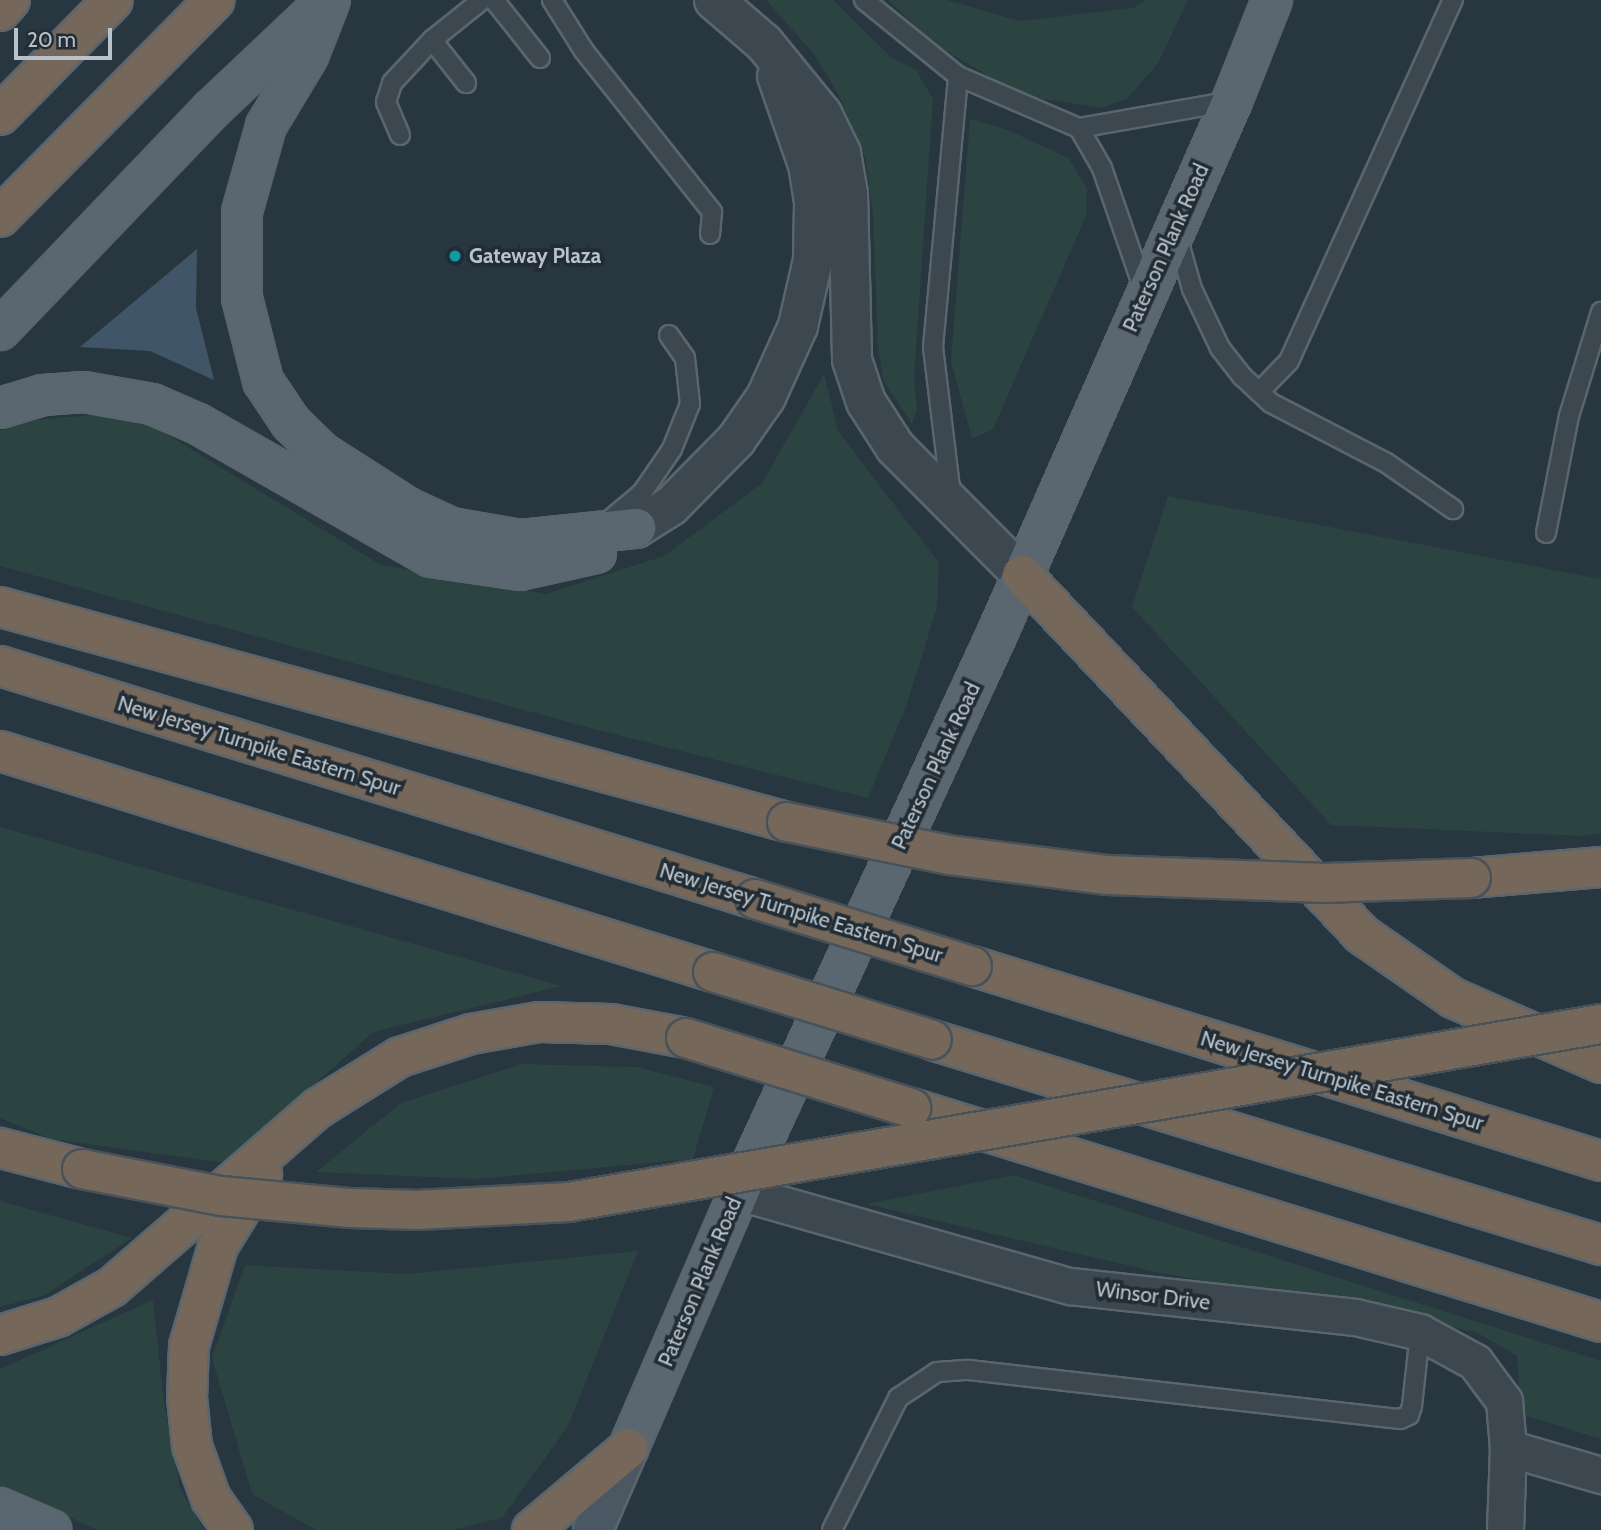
<!DOCTYPE html>
<style>
body{margin:0}
#map{position:relative;width:1601px;height:1530px;overflow:hidden;background:#283640;font-family:Cabin,sans-serif}
div>[style]{position:absolute}
.green>*{inset:0;background:#2b4341}
.water>*{inset:0;background:#405668}
.roads{filter:drop-shadow(2px 0 #5a656d) drop-shadow(-2px 0 #5a656d) drop-shadow(0 2px #5a656d) drop-shadow(0 -2px #5a656d)}
.service>*{height:18px;margin:-9px;padding:0 9px;transform-origin:9px;border-radius:9px;background:#3c4750}
.minor>*{height:35px;margin:-17.5px;padding:0 17.5px;transform-origin:17.5px;border-radius:17.5px;background:#3c4750}
.tertiary>*{height:38px;margin:-19px;padding:0 19px;transform-origin:19px;border-radius:19px;background:#3c4750}
.secondary>*{height:38px;margin:-19px;padding:0 19px;transform-origin:19px;border-radius:19px;background:#4b5763}
.primary>*{height:38px;margin:-19px;padding:0 19px;transform-origin:19px;border-radius:19px;background:#5b6770}
.motorway>*{height:38px;margin:-19px;padding:0 19px;transform-origin:19px;border-radius:19px;background:#75675a}
.bridges{filter:drop-shadow(2px 0 #47525a) drop-shadow(-2px 0 #47525a) drop-shadow(0 2px #47525a) drop-shadow(0 -2px #47525a)}
.motorway-bridge>*{height:38px;margin:-19px;padding:0 19px;transform-origin:19px;border-radius:19px;background:#75675a}
.dots>*{width:19px;height:19px;translate:-50% -50%;box-sizing:border-box;border:4px solid #212c35;border-radius:50%}
span{translate:-50% -50%;white-space:nowrap;text-align:center;line-height:1.15;-webkit-text-stroke:7px #212c35;paint-order:stroke}
.street-label{font-size:21px;color:#b9c2ca}
.poi-label{font-size:21px;color:#b9c2ca;font-weight:700}
.left{translate:0 -50%;text-align:left}
.scale{position:absolute;left:14px;top:28px;width:98px;height:32px;box-sizing:border-box;border:4px solid #b9c2ca;border-top:0;padding-left:9px;font-size:21px;line-height:24px;white-space:nowrap;color:#b9c2ca;-webkit-text-stroke:5px #212c35;paint-order:stroke}
</style>
<div id="map">
<div class="green">
<div style="clip-path:polygon(766px 0,833px 0,891px 57px,916px 70px,933px 99px,914px 378px,917px 409px,912px 424px,884px 382px,878px 347px,873px 214px,865px 157px,838px 94px,815px 55px)"></div>
<div style="clip-path:polygon(888px 0,947px 0,1020px 21px,1133px 8px,1146px 0,1188px 0,1158px 63px,1127px 99px,1101px 108px,1020px 95px,933px 43px)"></div>
<div style="clip-path:polygon(970px 119px,1008px 130px,1068px 158px,1087px 188px,1086px 216px,993px 429px,972px 439px,951px 361px)"></div>
<div style="clip-path:polygon(824px 374px,838px 431px,939px 563px,937px 607px,907px 704px,868px 798px,590px 728px,0 566px,0 431px,20px 421px,130px 412px,381px 565px,546px 594px,664px 556px,762px 483px)"></div>
<div style="clip-path:polygon(1168px 496px,1601px 579px,1601px 833px,1584px 836px,1331px 825px,1132px 607px)"></div>
<div style="clip-path:polygon(0 827px,562px 986px,373px 1032px,226px 1163px,51px 1139px,0 1118px)"></div>
<div style="clip-path:polygon(522px 1064px,637px 1067px,714px 1087px,693px 1159px,475px 1179px,316px 1172px,401px 1103px)"></div>
<div style="clip-path:polygon(1014px 1175px,1601px 1361px,1601px 1439px,1521px 1414px,1517px 1356px,1476px 1332px,1156px 1272px,866px 1204px)"></div>
<div style="clip-path:polygon(0 1201px,132px 1238px,45px 1295px,0 1307px)"></div>
<div style="clip-path:polygon(638px 1251px,568px 1426px,502px 1518px,451px 1530px,316px 1530px,252px 1494px,212px 1358px,245px 1265px,407px 1274px)"></div>
<div style="clip-path:polygon(153px 1300px,164px 1403px,180px 1489px,204px 1530px,98px 1530px,0 1486px,0 1369px)"></div>
</div>
<div class="water">
<div style="clip-path:polygon(197px 249px,196px 308px,214px 380px,150px 351px,80px 347px)"></div>
</div>
<div class="roads">
<div class="service">
<div style="left:494px;top:0;width:74px;rotate:51.6deg"></div>
<div style="left:552px;top:0;width:60px;rotate:57.9deg"></div>
<div style="left:584px;top:51px;width:206px;rotate:51.5deg"></div>
<div style="left:712px;top:212px;width:22px;rotate:95deg"></div>
<div style="left:864px;top:0;width:121px;rotate:39deg"></div>
<div style="left:958px;top:76px;width:132px;rotate:23.3deg"></div>
<div style="left:1079px;top:128px;width:155px;rotate:-10deg"></div>
<div style="left:432px;top:40px;width:55px;rotate:51.7deg"></div>
<div style="left:1079px;top:128px;width:46px;rotate:60.1deg"></div>
<div style="left:1102px;top:168px;width:129px;rotate:71deg"></div>
<div style="left:400px;top:135px;width:36px;rotate:-113deg"></div>
<div style="left:386px;top:102px;width:20px;rotate:-72deg"></div>
<div style="left:392px;top:83px;width:59px;rotate:-47.1deg"></div>
<div style="left:432px;top:40px;width:64px;rotate:-38.7deg"></div>
<div style="left:1177px;top:236px;width:55px;rotate:74.2deg"></div>
<div style="left:1192px;top:289px;width:65px;rotate:64.6deg"></div>
<div style="left:1220px;top:348px;width:37px;rotate:52deg"></div>
<div style="left:1243px;top:377px;width:38px;rotate:43deg"></div>
<div style="left:1271px;top:403px;width:128px;rotate:27.4deg"></div>
<div style="left:1385px;top:462px;width:83px;rotate:34.7deg"></div>
<div style="left:1259px;top:392px;width:43px;rotate:-45.9deg"></div>
<div style="left:1289px;top:361px;width:397px;rotate:-65.6deg"></div>
<div style="left:951px;top:496px;width:150px;rotate:-96.9deg"></div>
<div style="left:933px;top:347px;width:272px;rotate:-84.7deg"></div>
<div style="left:605px;top:524px;width:48px;rotate:-40deg"></div>
<div style="left:642px;top:493px;width:53px;rotate:-55.7deg"></div>
<div style="left:672px;top:449px;width:48px;rotate:-68.2deg"></div>
<div style="left:690px;top:404px;width:46px;rotate:-96.2deg"></div>
<div style="left:685px;top:358px;width:28px;rotate:-125deg"></div>
<div style="left:1546px;top:533px;width:119px;rotate:-78.9deg"></div>
<div style="left:1569px;top:416px;width:109px;rotate:-72.9deg"></div>
<div style="left:832px;top:1530px;width:148px;rotate:-63.4deg"></div>
<div style="left:898px;top:1398px;width:47px;rotate:-33.7deg"></div>
<div style="left:937px;top:1372px;width:32px;rotate:-4deg"></div>
<div style="left:969px;top:1370px;width:434px;rotate:6.5deg"></div>
<div style="left:1400px;top:1419px;width:10px;rotate:-24deg"></div>
<div style="left:1409px;top:1415px;width:9px;rotate:-72deg"></div>
<div style="left:1412px;top:1406px;width:74px;rotate:-83.8deg"></div>
</div>
<div class="minor">
<div style="left:739px;top:1192px;width:344px;rotate:15.9deg"></div>
<div style="left:1070px;top:1286px;width:287px;rotate:6.2deg"></div>
<div style="left:1355px;top:1317px;width:67px;rotate:13deg"></div>
<div style="left:1420px;top:1332px;width:63px;rotate:28.6deg"></div>
<div style="left:1475px;top:1362px;width:49px;rotate:53.4deg"></div>
<div style="left:1504px;top:1401px;width:47px;rotate:85.1deg"></div>
<div style="left:1508px;top:1448px;width:82px;rotate:92.1deg"></div>
<div style="left:1508px;top:1448px;width:97px;rotate:16.2deg"></div>
</div>
<div class="tertiary">
<div style="left:714px;top:0;width:66px;rotate:40.7deg"></div>
<div style="left:764px;top:43px;width:92px;rotate:50.8deg"></div>
<div style="left:822px;top:114px;width:43px;rotate:64deg"></div>
<div style="left:841px;top:153px;width:42px;rotate:80.3deg"></div>
<div style="left:848px;top:194px;width:166px;rotate:88.6deg"></div>
<div style="left:852px;top:360px;width:44px;rotate:71.6deg"></div>
<div style="left:866px;top:402px;width:54px;rotate:57.2deg"></div>
<div style="left:895px;top:447px;width:180px;rotate:45.2deg"></div>
<div style="left:636px;top:528px;width:41px;rotate:-32.2deg"></div>
<div style="left:671px;top:506px;width:93px;rotate:-45.4deg"></div>
<div style="left:736px;top:440px;width:52px;rotate:-55.1deg"></div>
<div style="left:766px;top:397px;width:78px;rotate:-65.7deg"></div>
<div style="left:798px;top:326px;width:68px;rotate:-77.2deg"></div>
<div style="left:813px;top:260px;width:58px;rotate:-89deg"></div>
<div style="left:814px;top:202px;width:37px;rotate:-99deg"></div>
<div style="left:808px;top:165px;width:94px;rotate:-109.2deg"></div>
</div>
<div class="secondary">
<div style="left:593px;top:1530px;width:88px;rotate:-66.6deg"></div>
</div>
<div class="primary">
<div style="left:330px;top:0;width:60px;rotate:111.4deg"></div>
<div style="left:308px;top:56px;width:82px;rotate:121deg"></div>
<div style="left:266px;top:126px;width:89px;rotate:105.6deg"></div>
<div style="left:242px;top:212px;width:86px;rotate:90deg"></div>
<div style="left:242px;top:298px;width:86px;rotate:75.8deg"></div>
<div style="left:263px;top:381px;width:50px;rotate:56.3deg"></div>
<div style="left:291px;top:423px;width:43px;rotate:44.1deg"></div>
<div style="left:322px;top:453px;width:102px;rotate:32.6deg"></div>
<div style="left:408px;top:508px;width:47px;rotate:24.9deg"></div>
<div style="left:451px;top:528px;width:71px;rotate:9.7deg"></div>
<div style="left:521px;top:540px;width:116px;rotate:-6deg"></div>
<div style="left:0;top:330px;width:305px;rotate:-46.2deg"></div>
<div style="left:211px;top:110px;width:154px;rotate:-43.4deg"></div>
<div style="left:0;top:408px;width:45px;rotate:-16.8deg"></div>
<div style="left:43px;top:395px;width:41px;rotate:-4.2deg"></div>
<div style="left:84px;top:392px;width:69px;rotate:10deg"></div>
<div style="left:152px;top:404px;width:50px;rotate:23.5deg"></div>
<div style="left:198px;top:424px;width:268px;rotate:29.7deg"></div>
<div style="left:431px;top:557px;width:90px;rotate:8.3deg"></div>
<div style="left:520px;top:570px;width:78px;rotate:-12.6deg"></div>
<div style="left:628px;top:1449px;width:280px;rotate:-66.6deg"></div>
<div style="left:739px;top:1192px;width:615px;rotate:-65.19deg"></div>
<div style="left:997px;top:634px;width:583px;rotate:-66.21deg"></div>
<div style="left:1232px;top:101px;width:109px;rotate:-68.4deg"></div>
<div style="left:0;top:1508px;width:56px;rotate:23.3deg"></div>
</div>
<div class="motorway">
<div style="left:0;top:11px;width:15px;rotate:-48deg"></div>
<div style="left:0;top:115px;width:161px;rotate:-45.5deg"></div>
<div style="left:0;top:217px;width:305px;rotate:-45.3deg"></div>
<div style="left:1022px;top:575px;width:494px;rotate:46.6deg"></div>
<div style="left:1361px;top:934px;width:112px;rotate:34.8deg"></div>
<div style="left:1453px;top:998px;width:162px;rotate:23.7deg"></div>
<div style="left:0;top:607px;width:816px;rotate:15.28deg"></div>
<div style="left:0;top:666px;width:790px;rotate:17.15deg"></div>
<div style="left:0;top:751px;width:746px;rotate:17.22deg"></div>
<div style="left:1471px;top:878px;width:130px;rotate:-4.8deg"></div>
<div style="left:972px;top:966px;width:659px;rotate:17.22deg"></div>
<div style="left:932px;top:1040px;width:700px;rotate:17.04deg"></div>
<div style="left:911px;top:1108px;width:722px;rotate:17.23deg"></div>
<div style="left:0;top:1148px;width:85px;rotate:14.4deg"></div>
<div style="left:0;top:1335px;width:61px;rotate:-17.2deg"></div>
<div style="left:58px;top:1317px;width:62px;rotate:-29.1deg"></div>
<div style="left:112px;top:1287px;width:273px;rotate:-41deg"></div>
<div style="left:318px;top:1108px;width:97px;rotate:-31.9deg"></div>
<div style="left:400px;top:1057px;width:75px;rotate:-17.9deg"></div>
<div style="left:471px;top:1034px;width:69px;rotate:-10deg"></div>
<div style="left:539px;top:1022px;width:72px;rotate:1.6deg"></div>
<div style="left:611px;top:1024px;width:76px;rotate:10.6deg"></div>
<div style="left:233px;top:1530px;width:38px;rotate:-125deg"></div>
<div style="left:211px;top:1499px;width:56px;rotate:-109.7deg"></div>
<div style="left:192px;top:1446px;width:48px;rotate:-95.9deg"></div>
<div style="left:187px;top:1398px;width:52px;rotate:-87.8deg"></div>
<div style="left:189px;top:1346px;width:104px;rotate:-73.8deg"></div>
<div style="left:218px;top:1246px;width:84px;rotate:-58.2deg"></div>
<div style="left:532px;top:1530px;width:126px;rotate:-40.2deg"></div>
</div>
</div>
<div class="bridges">
<div class="motorway-bridge">
<div style="left:787px;top:822px;width:165px;rotate:11.5deg"></div>
<div style="left:949px;top:855px;width:160px;rotate:7.2deg"></div>
<div style="left:1108px;top:875px;width:217px;rotate:2.1deg"></div>
<div style="left:1325px;top:883px;width:146px;rotate:-2deg"></div>
<div style="left:755px;top:899px;width:227px;rotate:17.2deg"></div>
<div style="left:713px;top:972px;width:229px;rotate:17.2deg"></div>
<div style="left:686px;top:1038px;width:236px;rotate:17.3deg"></div>
<div style="left:82px;top:1169px;width:142px;rotate:11deg"></div>
<div style="left:221px;top:1196px;width:131px;rotate:5.3deg"></div>
<div style="left:351px;top:1208px;width:66px;rotate:1.7deg"></div>
<div style="left:417px;top:1210px;width:152px;rotate:-3deg"></div>
<div style="left:569px;top:1202px;width:1047px;rotate:-9.79deg"></div>
</div>
</div>
<div class="dots">
<div style="left:455px;top:256px;background:#0f9aa8"></div>
</div>
<div class="street-label">
<span style="left:1166px;top:248px;rotate:-66deg">Paterson Plank Road</span>
<span style="left:259px;top:746px;rotate:17deg">New Jersey Turnpike Eastern Spur</span>
<span style="left:936px;top:766px;rotate:-65deg">Paterson Plank Road</span>
<span style="left:801px;top:913px;rotate:17deg">New Jersey Turnpike Eastern Spur</span>
<span style="left:1342px;top:1081px;rotate:17deg">New Jersey Turnpike Eastern Spur</span>
<span style="left:700px;top:1282px;rotate:-67deg">Paterson Plank Road</span>
<span style="left:1153px;top:1296px;rotate:7deg">Winsor Drive</span>
</div>
<div class="poi-label">
<span class="left" style="left:469px;top:256px">Gateway Plaza</span>
</div>
<div class="scale">20 m</div>
</div>
